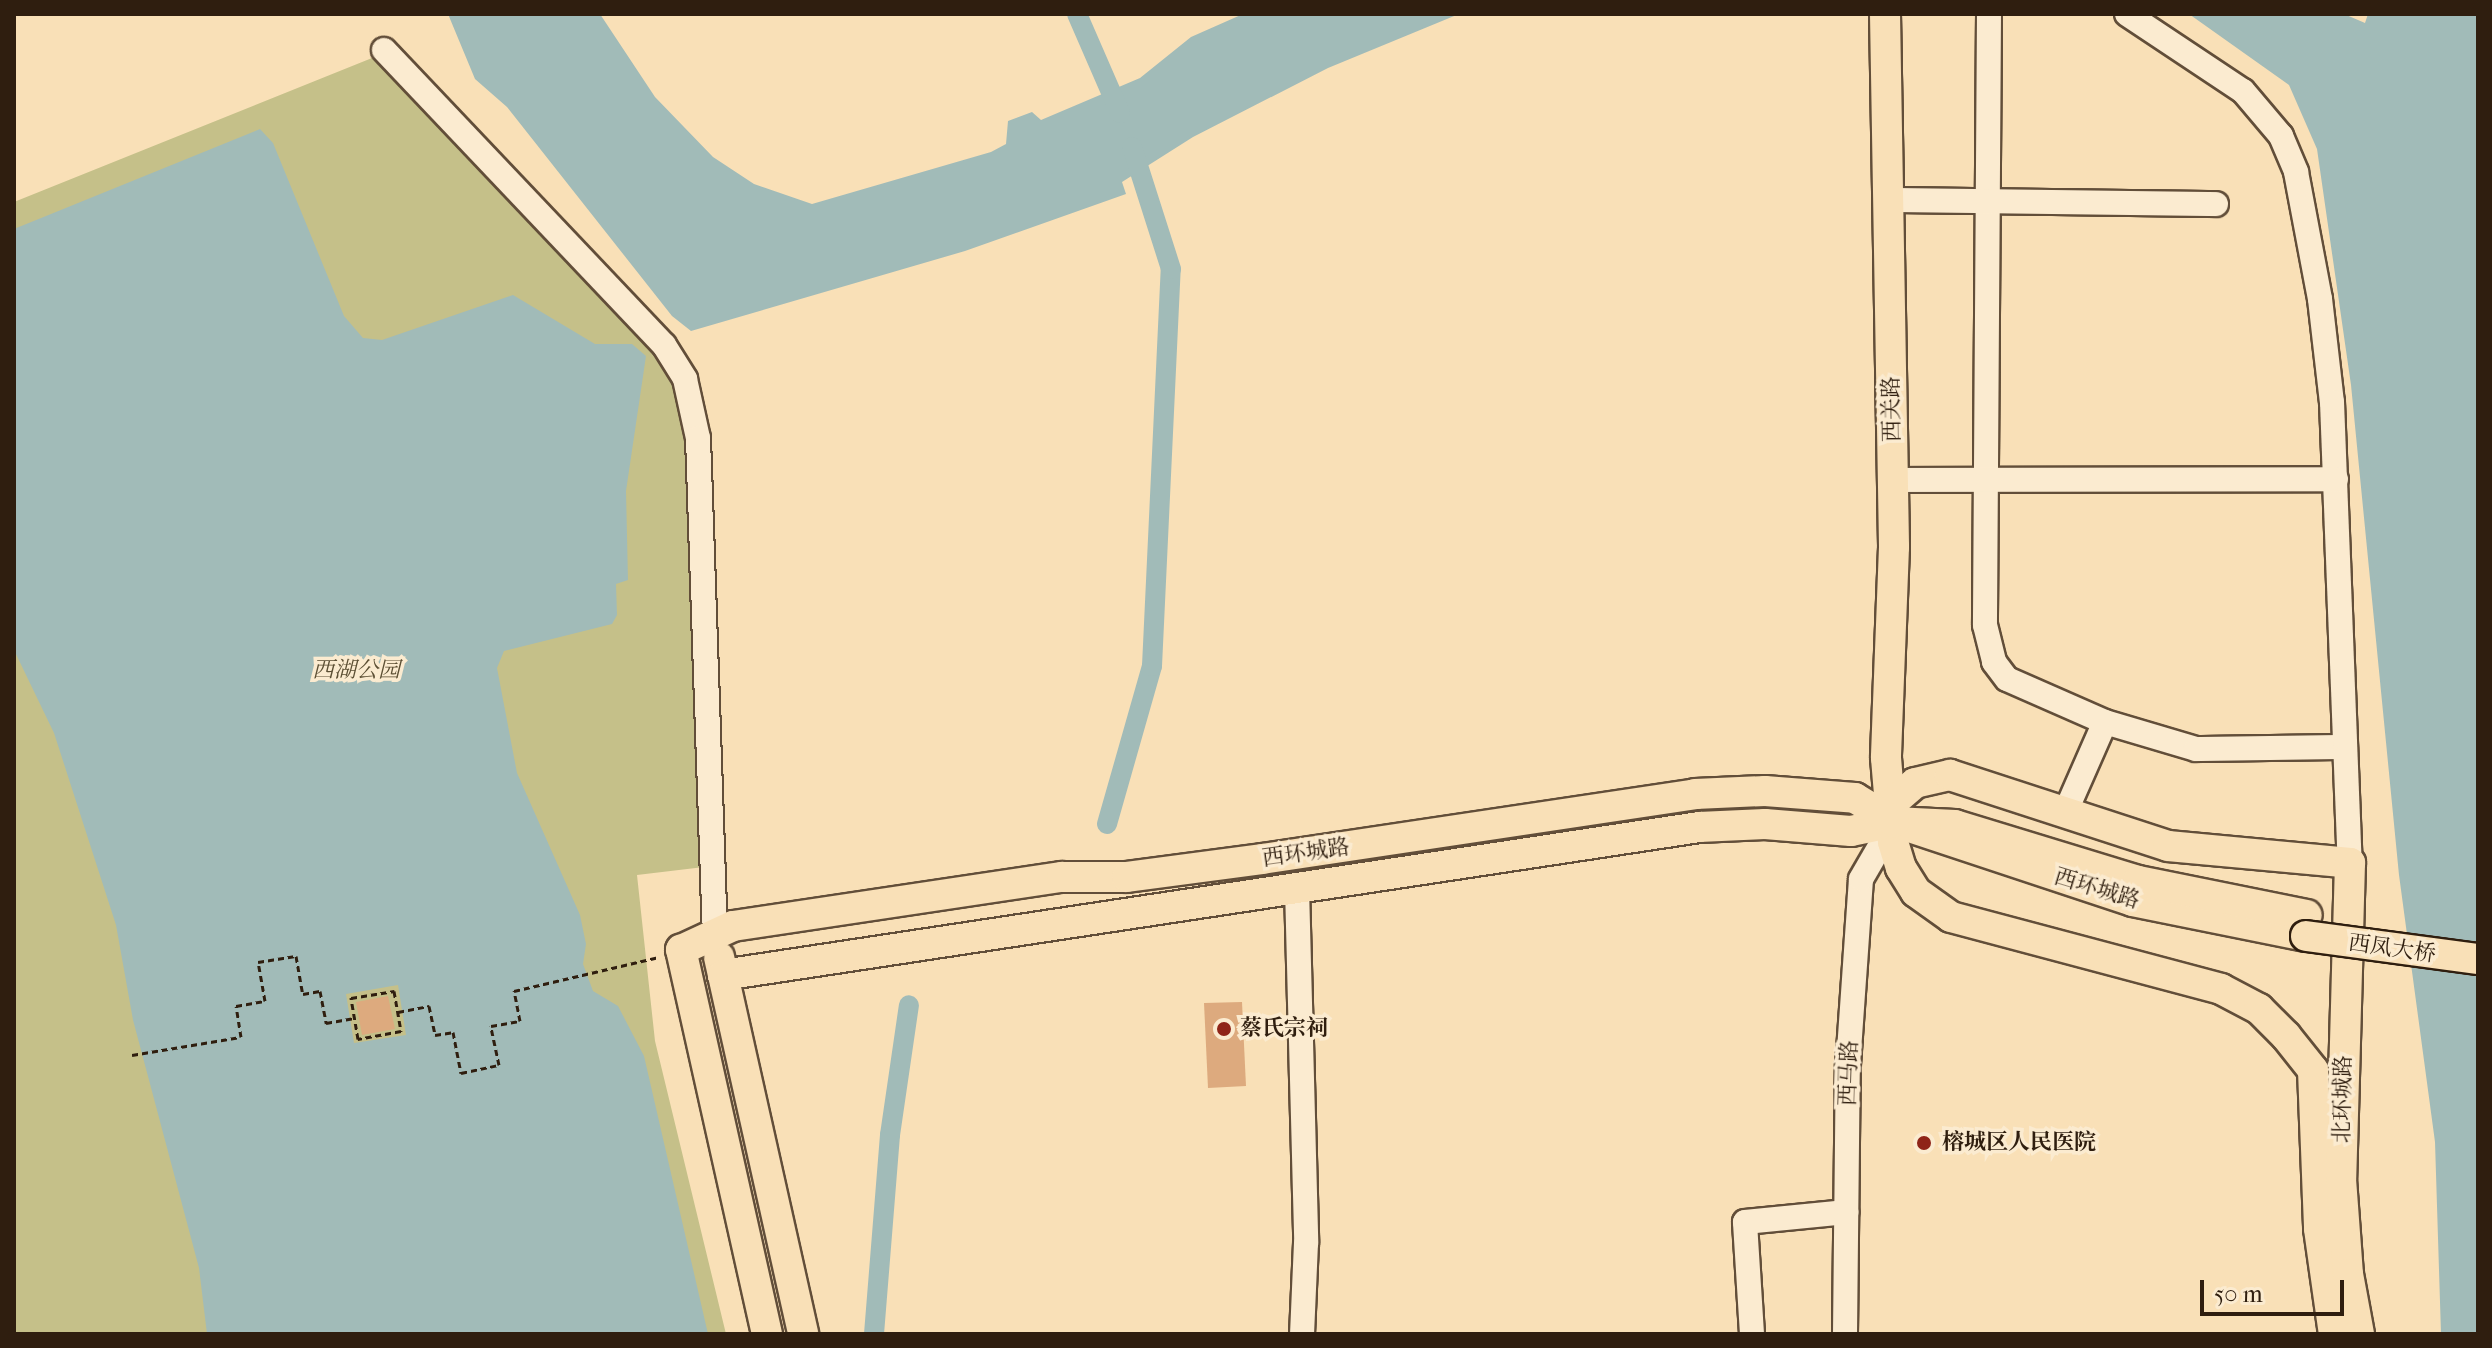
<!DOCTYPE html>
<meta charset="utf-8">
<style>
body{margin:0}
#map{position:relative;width:2492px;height:1348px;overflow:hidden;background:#f9e0b7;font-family:"IM FELL French Canon","Noto Serif SC",serif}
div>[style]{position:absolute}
.green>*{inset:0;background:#c5c089}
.water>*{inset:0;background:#a1bbb8}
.canal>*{height:20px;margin:-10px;padding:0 10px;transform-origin:10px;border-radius:10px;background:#a1bbb8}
.building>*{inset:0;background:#ddaa7e}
.path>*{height:3px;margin-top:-1.5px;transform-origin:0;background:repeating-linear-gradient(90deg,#2f1e0f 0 6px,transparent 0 10px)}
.roads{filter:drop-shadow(2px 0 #624e39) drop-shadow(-2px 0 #624e39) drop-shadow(0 2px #624e39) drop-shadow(0 -2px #624e39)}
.minor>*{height:24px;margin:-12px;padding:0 12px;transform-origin:12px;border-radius:12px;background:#fbebd0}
.major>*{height:30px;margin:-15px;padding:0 15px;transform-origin:15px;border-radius:15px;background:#f9e0b7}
.bridges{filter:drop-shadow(2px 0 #2f1e0f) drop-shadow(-2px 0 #2f1e0f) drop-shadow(0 2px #2f1e0f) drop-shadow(0 -2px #2f1e0f)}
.major-bridge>*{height:30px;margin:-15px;padding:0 15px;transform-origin:15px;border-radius:15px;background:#f9e0b7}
.dots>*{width:22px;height:22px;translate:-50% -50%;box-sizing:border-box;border:4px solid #fbebd0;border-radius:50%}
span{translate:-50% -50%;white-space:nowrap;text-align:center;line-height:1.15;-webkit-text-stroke:7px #fbebd0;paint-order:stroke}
.street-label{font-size:22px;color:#2f1e0f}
.park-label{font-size:22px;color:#5c4f34;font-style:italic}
.poi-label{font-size:22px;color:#2f1e0f;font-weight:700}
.left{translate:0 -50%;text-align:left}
.frame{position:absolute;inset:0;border:16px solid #2f1e0f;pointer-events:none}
.scale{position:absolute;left:2200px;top:1280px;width:144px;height:36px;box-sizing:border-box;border:4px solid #2f1e0f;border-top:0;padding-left:10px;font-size:24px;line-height:28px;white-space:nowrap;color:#2f1e0f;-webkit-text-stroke:6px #fbebd0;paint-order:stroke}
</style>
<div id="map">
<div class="green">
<div style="clip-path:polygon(377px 56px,674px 368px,692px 433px,704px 867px,637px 875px,655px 1041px,726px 1334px,14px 1334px,14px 202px)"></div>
</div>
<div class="water">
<div style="clip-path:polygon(448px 14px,600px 14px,655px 97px,713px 157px,754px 184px,812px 204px,991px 152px,1006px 144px,1008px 121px,1032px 112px,1041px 120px,1140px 78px,1191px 37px,1243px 14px,1459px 14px,1328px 68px,1193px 137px,1122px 182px,1126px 194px,965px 251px,691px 331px,672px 316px,507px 107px,475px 79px)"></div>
<div style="clip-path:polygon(2189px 14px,2344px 14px,2365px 23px,2368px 14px,2478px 14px,2478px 1334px,2441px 1334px,2435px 1142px,2399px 875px,2351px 385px,2317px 149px,2289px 85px)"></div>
<div style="clip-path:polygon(evenodd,260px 129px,273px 143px,344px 316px,363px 338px,382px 340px,513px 295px,595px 344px,632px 344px,646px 356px,626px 491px,628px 580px,616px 584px,617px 615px,612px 624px,504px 651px,497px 668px,517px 773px,580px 915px,586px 944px,583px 964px,593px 991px,618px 1006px,644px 1056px,708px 1334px,207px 1334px,199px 1268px,133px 1020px,116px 925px,54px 733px,14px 650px,14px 229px,260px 129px,398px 985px,406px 1035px,354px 1043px,346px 994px,398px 985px)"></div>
</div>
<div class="canal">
<div style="left:1077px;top:14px;width:108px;rotate:66.5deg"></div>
<div style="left:1107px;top:824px;width:164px;rotate:-74.1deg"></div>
<div style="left:1152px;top:666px;width:397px;rotate:-87.3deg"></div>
<div style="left:1171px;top:269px;width:128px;rotate:-107.7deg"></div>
<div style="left:874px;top:1334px;width:200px;rotate:-85.4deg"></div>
<div style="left:890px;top:1135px;width:131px;rotate:-81.7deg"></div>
</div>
<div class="building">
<div style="clip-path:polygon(388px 996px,395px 1029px,362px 1035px,356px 1002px)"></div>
<div style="clip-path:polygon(1242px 1002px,1246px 1086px,1208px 1088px,1204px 1003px)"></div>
</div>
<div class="path">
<div style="left:394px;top:991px;width:41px;rotate:80.1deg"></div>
<div style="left:401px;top:1031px;width:44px;rotate:169.5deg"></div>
<div style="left:358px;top:1039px;width:42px;rotate:-99.7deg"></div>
<div style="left:351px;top:998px;width:44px;rotate:-9.2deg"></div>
<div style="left:398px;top:1012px;width:32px;rotate:-11deg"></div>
<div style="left:429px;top:1006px;width:30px;rotate:78deg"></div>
<div style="left:435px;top:1035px;width:18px;rotate:-9deg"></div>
<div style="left:453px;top:1032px;width:42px;rotate:79deg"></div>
<div style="left:461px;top:1073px;width:39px;rotate:-12deg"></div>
<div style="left:499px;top:1065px;width:40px;rotate:-102deg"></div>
<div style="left:491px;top:1026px;width:29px;rotate:-10deg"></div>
<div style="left:520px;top:1021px;width:31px;rotate:-101deg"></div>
<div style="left:514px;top:991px;width:149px;rotate:-13.2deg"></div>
<div style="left:132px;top:1055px;width:110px;rotate:-9.4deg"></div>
<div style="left:241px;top:1037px;width:31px;rotate:-99deg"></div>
<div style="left:236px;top:1006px;width:29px;rotate:-10deg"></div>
<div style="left:265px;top:1001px;width:40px;rotate:-100deg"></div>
<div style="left:258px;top:962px;width:38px;rotate:-9deg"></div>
<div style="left:296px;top:956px;width:39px;rotate:80deg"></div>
<div style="left:303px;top:994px;width:17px;rotate:-10deg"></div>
<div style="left:320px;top:991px;width:33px;rotate:79deg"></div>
<div style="left:326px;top:1023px;width:29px;rotate:-10deg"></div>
</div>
<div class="roads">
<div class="minor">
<div style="left:1989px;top:14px;width:611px;rotate:90.38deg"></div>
<div style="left:1985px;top:625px;width:38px;rotate:76deg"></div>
<div style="left:1994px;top:662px;width:21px;rotate:53deg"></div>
<div style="left:2007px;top:679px;width:107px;rotate:23.7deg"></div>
<div style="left:2105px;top:722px;width:95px;rotate:16.5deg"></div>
<div style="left:2196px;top:749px;width:148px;rotate:-0.8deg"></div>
<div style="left:2127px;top:14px;width:139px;rotate:33.6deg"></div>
<div style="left:2243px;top:91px;width:59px;rotate:49.8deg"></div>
<div style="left:2281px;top:136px;width:39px;rotate:67deg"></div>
<div style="left:2296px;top:172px;width:129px;rotate:79.3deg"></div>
<div style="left:2320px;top:299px;width:104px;rotate:83.4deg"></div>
<div style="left:2332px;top:402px;width:461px;rotate:87.8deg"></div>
<div style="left:384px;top:50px;width:407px;rotate:46.5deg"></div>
<div style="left:664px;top:345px;width:40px;rotate:58deg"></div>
<div style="left:685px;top:379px;width:60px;rotate:77.6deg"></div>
<div style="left:698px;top:438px;width:500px;rotate:88.05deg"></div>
<div style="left:1888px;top:200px;width:328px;rotate:0.7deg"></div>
<div style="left:1893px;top:480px;width:443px;rotate:-0.1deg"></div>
<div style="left:2065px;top:813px;width:99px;rotate:-66.3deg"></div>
<div style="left:1297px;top:888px;width:355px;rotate:88.5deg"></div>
<div style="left:1306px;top:1243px;width:91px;rotate:92.5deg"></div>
<div style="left:1752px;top:1334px;width:112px;rotate:-93.6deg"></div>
<div style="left:1745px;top:1222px;width:102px;rotate:-5.6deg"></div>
<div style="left:1845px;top:1334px;width:269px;rotate:-89.4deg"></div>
<div style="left:1848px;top:1065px;width:186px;rotate:-86deg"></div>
<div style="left:1861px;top:879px;width:66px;rotate:-59.9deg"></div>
</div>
<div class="major">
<div style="left:1885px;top:14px;width:533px;rotate:89.03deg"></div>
<div style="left:1894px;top:547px;width:211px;rotate:92.2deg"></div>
<div style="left:1886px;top:758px;width:84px;rotate:85.2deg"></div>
<div style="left:1893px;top:842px;width:27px;rotate:73deg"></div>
<div style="left:1901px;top:868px;width:28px;rotate:58deg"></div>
<div style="left:1916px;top:892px;width:43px;rotate:35.5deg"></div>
<div style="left:1951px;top:917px;width:279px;rotate:14.9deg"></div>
<div style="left:2221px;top:989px;width:43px;rotate:27.8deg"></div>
<div style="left:2259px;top:1009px;width:38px;rotate:45deg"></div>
<div style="left:2286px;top:1036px;width:43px;rotate:51.5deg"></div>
<div style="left:2313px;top:1070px;width:159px;rotate:87.8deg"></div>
<div style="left:2319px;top:1229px;width:106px;rotate:81.9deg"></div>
<div style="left:1892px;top:803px;width:30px;rotate:-41deg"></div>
<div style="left:1915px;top:783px;width:36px;rotate:-13deg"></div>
<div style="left:1950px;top:775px;width:229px;rotate:18deg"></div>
<div style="left:2168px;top:846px;width:183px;rotate:5.3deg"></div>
<div style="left:2350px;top:863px;width:316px;rotate:91.6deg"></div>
<div style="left:2341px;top:1179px;width:95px;rotate:85.8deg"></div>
<div style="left:2348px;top:1274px;width:61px;rotate:79.6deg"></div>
<div style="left:2306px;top:936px;width:177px;rotate:-168.6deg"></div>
<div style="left:2133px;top:901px;width:252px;rotate:-161.7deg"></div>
<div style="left:1894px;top:822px;width:61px;rotate:2.8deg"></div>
<div style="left:1955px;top:825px;width:191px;rotate:17deg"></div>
<div style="left:2138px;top:881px;width:172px;rotate:11.4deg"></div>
<div style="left:719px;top:957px;width:386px;rotate:77.4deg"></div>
<div style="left:723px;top:975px;width:987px;rotate:-8.62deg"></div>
<div style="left:1699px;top:827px;width:66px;rotate:-2.6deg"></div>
<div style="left:1765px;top:824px;width:86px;rotate:4.7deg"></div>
<div style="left:1851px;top:831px;width:44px;rotate:-11.8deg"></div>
<div style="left:767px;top:1334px;width:394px;rotate:-102.6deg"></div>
<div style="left:681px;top:950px;width:57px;rotate:-24.8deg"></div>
<div style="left:733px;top:926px;width:333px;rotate:-8.5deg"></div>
<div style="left:1062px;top:877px;width:65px"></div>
<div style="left:1127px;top:877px;width:136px;rotate:-7.6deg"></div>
<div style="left:1262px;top:859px;width:438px;rotate:-8.5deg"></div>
<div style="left:1695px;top:794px;width:70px;rotate:-2.5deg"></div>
<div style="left:1765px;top:791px;width:90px;rotate:4.4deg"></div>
<div style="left:1855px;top:798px;width:46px;rotate:31.6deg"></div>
</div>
</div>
<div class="bridges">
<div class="major-bridge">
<div style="left:2306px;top:936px;width:174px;rotate:7.6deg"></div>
</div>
</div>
<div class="dots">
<div style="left:1224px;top:1029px;background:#8f2418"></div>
<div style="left:1924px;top:1143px;background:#8f2418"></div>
</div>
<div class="street-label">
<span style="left:1892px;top:409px;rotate:-91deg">西关路</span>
<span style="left:1306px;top:853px;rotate:-8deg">西环城路</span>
<span style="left:2097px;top:889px;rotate:17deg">西环城路</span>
<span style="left:2392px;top:949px;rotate:8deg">西凤大桥</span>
<span style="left:1849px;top:1073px;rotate:-88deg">西马路</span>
<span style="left:2343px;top:1099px;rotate:-89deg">北环城路</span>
</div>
<div class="park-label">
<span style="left:356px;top:671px">西湖公园</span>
</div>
<div class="poi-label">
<span class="left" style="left:1240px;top:1029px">蔡氏宗祠</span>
<span class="left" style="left:1942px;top:1143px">榕城区人民医院</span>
</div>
<div class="frame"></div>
<div class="scale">50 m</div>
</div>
